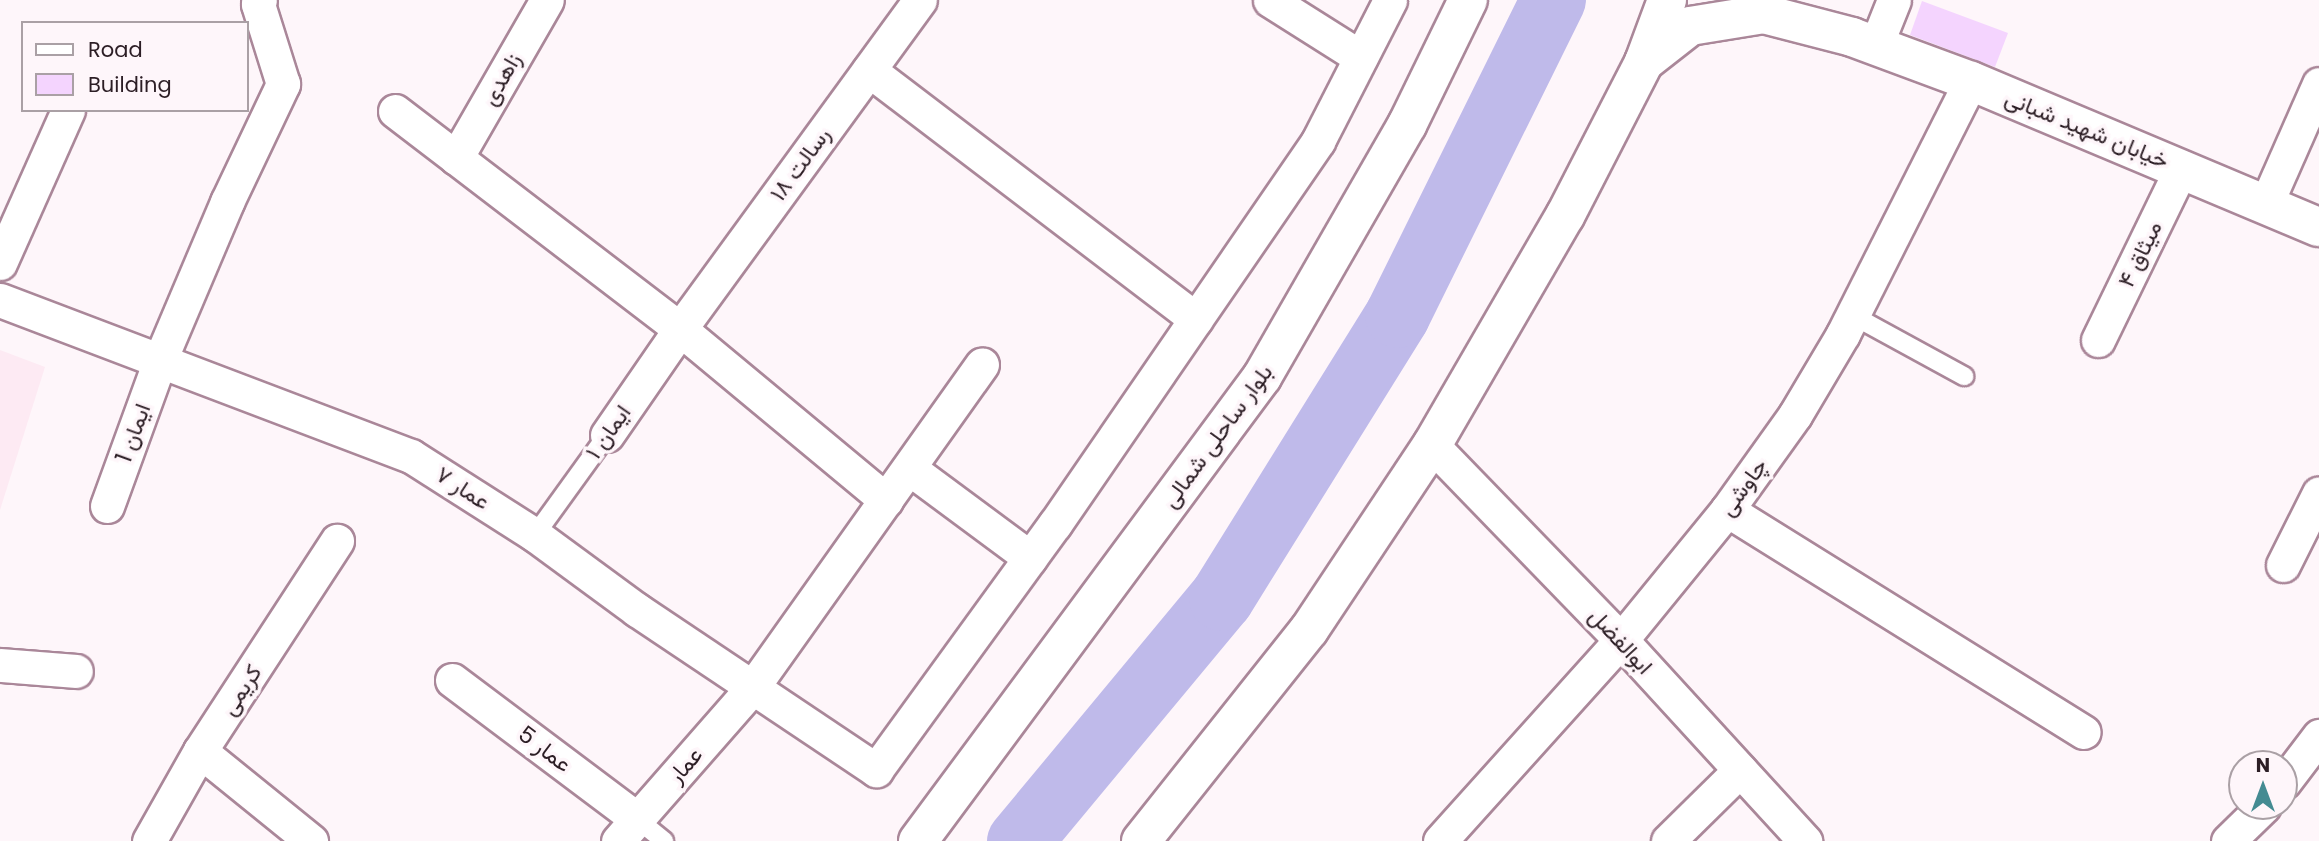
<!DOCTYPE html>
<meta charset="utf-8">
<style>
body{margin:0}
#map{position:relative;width:2319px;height:841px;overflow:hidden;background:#fef6fa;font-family:Poppins,Vazirmatn,sans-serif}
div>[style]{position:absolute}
.built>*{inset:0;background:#fdeaf3}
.river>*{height:65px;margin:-32.5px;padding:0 32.5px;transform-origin:32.5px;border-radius:32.5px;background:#bfbaea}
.building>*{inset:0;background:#f4d4fe}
.roads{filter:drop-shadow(2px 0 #aa8799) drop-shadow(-2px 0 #aa8799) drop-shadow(0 2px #aa8799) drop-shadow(0 -2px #aa8799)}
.service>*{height:18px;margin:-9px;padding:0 9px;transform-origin:9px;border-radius:9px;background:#fff}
.minor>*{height:33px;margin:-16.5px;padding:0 16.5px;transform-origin:16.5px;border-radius:16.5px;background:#fff}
.tertiary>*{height:38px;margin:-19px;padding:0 19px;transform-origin:19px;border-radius:19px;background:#fff}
.secondary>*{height:38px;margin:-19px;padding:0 19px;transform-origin:19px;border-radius:19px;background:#fff}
span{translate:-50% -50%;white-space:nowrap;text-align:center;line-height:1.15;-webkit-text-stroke:7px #fef6fa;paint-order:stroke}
.street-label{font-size:23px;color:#2c1e25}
.legend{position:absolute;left:21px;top:21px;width:228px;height:91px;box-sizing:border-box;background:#fef6fa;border:2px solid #aaa0a5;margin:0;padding:9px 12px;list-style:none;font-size:21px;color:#2c1e25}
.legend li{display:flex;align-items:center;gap:14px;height:35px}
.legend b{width:35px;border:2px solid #aaa0a5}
.north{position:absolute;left:2228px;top:750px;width:70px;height:70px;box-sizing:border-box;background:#fef6fa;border:2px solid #aaa0a5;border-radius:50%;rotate:0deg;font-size:19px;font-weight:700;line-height:28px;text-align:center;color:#2c1e25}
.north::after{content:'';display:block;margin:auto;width:24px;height:32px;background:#448b92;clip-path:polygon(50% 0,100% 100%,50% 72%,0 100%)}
</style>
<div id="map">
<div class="built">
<div style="clip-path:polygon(0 350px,45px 367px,0 510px)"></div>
</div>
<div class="river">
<div style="left:1019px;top:841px;width:316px;rotate:-50.3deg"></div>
<div style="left:1221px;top:598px;width:333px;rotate:-58.1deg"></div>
<div style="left:1397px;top:315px;width:352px;rotate:-63.7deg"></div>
</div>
<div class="building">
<div style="clip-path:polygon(1922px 1px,2008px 33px,1995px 67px,1910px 35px)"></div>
</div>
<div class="roads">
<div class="service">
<div style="left:1852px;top:315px;width:128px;rotate:28.6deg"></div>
<div style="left:535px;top:535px;width:123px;rotate:-54.2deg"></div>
<div style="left:637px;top:819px;width:35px;rotate:39deg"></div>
</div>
<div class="minor">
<div style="left:1270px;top:0;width:107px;rotate:32.3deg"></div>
<div style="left:1876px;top:45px;width:48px;rotate:-68.2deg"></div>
<div style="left:869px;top:70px;width:411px;rotate:37.3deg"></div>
<div style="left:395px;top:111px;width:359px;rotate:37.4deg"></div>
<div style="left:680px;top:329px;width:268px;rotate:39.7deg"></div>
<div style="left:456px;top:158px;width:182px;rotate:-60.1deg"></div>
<div style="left:2266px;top:204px;width:131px;rotate:-66.2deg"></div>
<div style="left:0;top:263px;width:167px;rotate:-66deg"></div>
<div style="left:0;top:300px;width:440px;rotate:20.8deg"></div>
<div style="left:411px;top:456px;width:147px;rotate:32.5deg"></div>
<div style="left:535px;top:535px;width:127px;rotate:36.3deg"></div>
<div style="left:637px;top:610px;width:288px;rotate:33.8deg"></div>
<div style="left:876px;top:770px;width:304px;rotate:-54deg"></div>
<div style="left:1055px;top:524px;width:465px;rotate:-55.5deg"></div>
<div style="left:1318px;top:141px;width:158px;rotate:-62.9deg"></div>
<div style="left:2098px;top:340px;width:192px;rotate:-64.1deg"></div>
<div style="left:607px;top:435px;width:129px;rotate:-55.4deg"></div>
<div style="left:680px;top:329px;width:407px;rotate:-53.9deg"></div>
<div style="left:1432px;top:445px;width:272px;rotate:45.9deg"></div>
<div style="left:1621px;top:640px;width:273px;rotate:47.5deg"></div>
<div style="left:909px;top:468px;width:151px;rotate:36.6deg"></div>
<div style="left:107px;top:506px;width:155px;rotate:-70deg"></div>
<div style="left:160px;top:360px;width:172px;rotate:-67deg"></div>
<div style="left:227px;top:202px;width:131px;rotate:-64.6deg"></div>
<div style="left:283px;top:84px;width:84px;rotate:-107.4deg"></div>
<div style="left:258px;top:4px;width:4px;rotate:-63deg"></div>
<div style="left:1727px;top:510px;width:420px;rotate:31.9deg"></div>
<div style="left:2283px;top:565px;width:80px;rotate:-63.4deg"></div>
<div style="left:0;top:665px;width:76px;rotate:4.5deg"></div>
<div style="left:452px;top:680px;width:231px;rotate:36.9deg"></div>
<div style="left:200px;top:751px;width:143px;rotate:39deg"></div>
<div style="left:2284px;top:782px;width:58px;rotate:-52.7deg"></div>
<div style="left:149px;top:841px;width:103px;rotate:-60.5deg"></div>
<div style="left:200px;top:751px;width:251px;rotate:-56.9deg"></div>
<div style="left:618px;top:841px;width:203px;rotate:-48.8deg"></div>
<div style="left:752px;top:688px;width:397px;rotate:-54.6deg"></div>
<div style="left:1440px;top:841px;width:270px;rotate:-48deg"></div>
<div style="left:1621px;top:640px;width:168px;rotate:-50.8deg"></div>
<div style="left:1727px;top:510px;width:117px;rotate:-54.4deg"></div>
<div style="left:1795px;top:415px;width:94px;rotate:-59.3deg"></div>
<div style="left:1843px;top:334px;width:284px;rotate:-63.2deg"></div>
<div style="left:1668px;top:841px;width:101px;rotate:-44.6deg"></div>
<div style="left:2228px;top:841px;width:50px;rotate:-44.2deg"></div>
</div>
<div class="tertiary">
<div style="left:1644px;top:62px;width:58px;rotate:-38deg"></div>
<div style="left:1690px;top:26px;width:75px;rotate:-9.2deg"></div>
<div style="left:1764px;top:14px;width:91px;rotate:14.6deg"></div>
<div style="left:1852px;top:37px;width:127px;rotate:20.3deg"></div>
<div style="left:1971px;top:81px;width:377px;rotate:22.8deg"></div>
</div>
<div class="secondary">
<div style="left:918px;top:841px;width:578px;rotate:-53.45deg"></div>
<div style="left:1262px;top:377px;width:291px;rotate:-60.1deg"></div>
<div style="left:1407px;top:125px;width:139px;rotate:-64deg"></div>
<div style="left:1141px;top:841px;width:270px;rotate:-51.5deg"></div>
<div style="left:1309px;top:630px;width:222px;rotate:-56.4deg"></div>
<div style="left:1432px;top:445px;width:265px;rotate:-59.9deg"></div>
<div style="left:1565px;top:216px;width:173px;rotate:-62.8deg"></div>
<div style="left:1644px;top:62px;width:66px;rotate:-69.6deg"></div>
</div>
</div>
<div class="street-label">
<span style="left:501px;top:79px;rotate:-60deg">زاهدی</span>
<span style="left:2087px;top:129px;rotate:22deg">خیابان شهید شبانی</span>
<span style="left:800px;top:164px;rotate:-54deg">رسالت ۱۸</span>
<span style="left:2140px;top:254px;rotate:-64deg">میثاق ۴</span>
<span style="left:608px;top:432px;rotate:-55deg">ایمان ۱</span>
<span style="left:133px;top:433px;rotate:-70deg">ایمان 1</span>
<span style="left:1217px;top:436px;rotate:-54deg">بلوار ساحلی شمالی</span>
<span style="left:1743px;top:487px;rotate:-54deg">چاوشی</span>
<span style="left:463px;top:488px;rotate:33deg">عمار ۷</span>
<span style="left:1621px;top:641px;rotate:47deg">ابوالفضل</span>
<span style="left:241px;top:690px;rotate:-57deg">کریمی</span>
<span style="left:545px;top:749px;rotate:37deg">عمار 5</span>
<span style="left:685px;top:765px;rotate:-49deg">عمار</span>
</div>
<ul class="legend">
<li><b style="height:9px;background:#fff"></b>Road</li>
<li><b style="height:19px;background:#f4d4fe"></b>Building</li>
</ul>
<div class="north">N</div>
</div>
